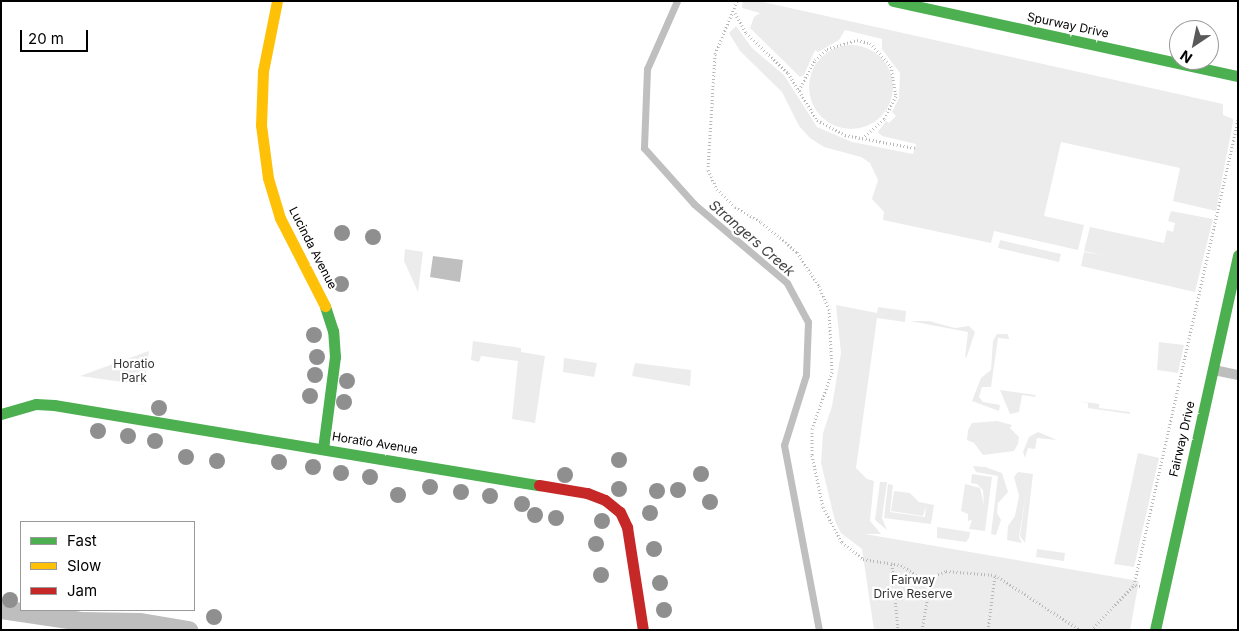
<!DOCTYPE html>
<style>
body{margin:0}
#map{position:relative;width:1239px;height:631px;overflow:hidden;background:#fff;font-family:Inter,sans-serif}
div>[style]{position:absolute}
.green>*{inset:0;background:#ececec}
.round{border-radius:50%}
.water>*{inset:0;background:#bfbfbf}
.stream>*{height:7px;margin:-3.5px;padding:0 3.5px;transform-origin:3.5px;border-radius:3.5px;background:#bfbfbf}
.path>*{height:3px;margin-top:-1.5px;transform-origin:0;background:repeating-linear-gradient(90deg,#b9b9b9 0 1px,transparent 0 3.5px)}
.lane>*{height:10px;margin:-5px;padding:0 5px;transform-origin:5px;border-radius:5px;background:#bebebe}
.street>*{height:19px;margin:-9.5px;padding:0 9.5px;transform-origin:9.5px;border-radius:9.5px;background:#bebebe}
.fast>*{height:11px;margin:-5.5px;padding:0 5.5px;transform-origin:5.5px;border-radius:5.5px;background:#4caf50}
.slow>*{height:11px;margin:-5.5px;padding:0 5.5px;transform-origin:5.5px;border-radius:5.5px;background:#ffc107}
.jam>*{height:11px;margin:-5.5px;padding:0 5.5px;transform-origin:5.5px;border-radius:5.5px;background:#c62828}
.trees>*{width:16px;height:16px;margin:-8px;border-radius:50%;background:#8f8f8f}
span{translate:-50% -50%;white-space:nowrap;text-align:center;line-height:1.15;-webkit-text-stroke:4.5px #fff;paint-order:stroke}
.street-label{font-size:12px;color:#000}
.park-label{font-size:12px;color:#333}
.water-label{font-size:14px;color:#444;font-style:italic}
.frame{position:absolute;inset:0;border:2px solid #000;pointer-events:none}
.legend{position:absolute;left:20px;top:521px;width:175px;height:90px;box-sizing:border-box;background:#fff;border:1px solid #999;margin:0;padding:6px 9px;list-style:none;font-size:15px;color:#000}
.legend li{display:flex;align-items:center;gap:10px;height:25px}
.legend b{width:25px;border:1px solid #999}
.north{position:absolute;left:1169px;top:20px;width:50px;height:50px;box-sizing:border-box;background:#fff;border:1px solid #999;border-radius:50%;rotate:214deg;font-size:14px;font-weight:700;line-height:20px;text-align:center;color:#000}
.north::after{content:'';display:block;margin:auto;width:18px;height:22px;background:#595959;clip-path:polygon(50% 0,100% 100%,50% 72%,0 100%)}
.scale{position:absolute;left:20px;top:30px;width:68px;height:22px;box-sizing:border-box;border:2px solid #000;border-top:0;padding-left:6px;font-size:15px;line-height:18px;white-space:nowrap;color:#000;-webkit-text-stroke:4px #fff;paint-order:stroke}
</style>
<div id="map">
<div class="green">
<div style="clip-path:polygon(743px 1px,759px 1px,1223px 104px,1223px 115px,1233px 119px,1233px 122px,1216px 211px,1173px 201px,1180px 168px,1061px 142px,1044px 216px,1084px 225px,1078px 250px,994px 231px,991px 243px,883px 220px,884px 212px,872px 199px,878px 180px,870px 163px,861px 157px,824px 147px,810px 138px,799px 126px,782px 92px,740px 51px,729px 33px,736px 26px,752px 48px,784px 75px,817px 127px,852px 142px,913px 154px,916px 144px,882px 136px,878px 132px,886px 121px,889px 123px,896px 116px,892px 112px,899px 98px,900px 73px,882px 49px,882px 39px,845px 30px,839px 40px,818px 52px,815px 50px,804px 75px,800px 77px,750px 28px,754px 17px,760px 13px,742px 8px)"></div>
<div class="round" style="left:809px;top:45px;width:84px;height:84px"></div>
<div style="clip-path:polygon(1171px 211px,1213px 219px,1195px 292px,1081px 266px,1084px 252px,1102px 255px,1084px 251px,1090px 227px,1164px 243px,1167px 230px,1173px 232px,1175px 223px,1168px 221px)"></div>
<div style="clip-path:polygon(1000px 240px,1061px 254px,1059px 262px,998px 248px)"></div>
<div style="clip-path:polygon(405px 249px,423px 252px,418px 292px,404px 261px)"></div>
<div style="clip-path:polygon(836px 305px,877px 313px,878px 307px,906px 311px,905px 322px,877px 318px,856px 468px,867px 479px,874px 481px,870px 521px,881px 534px,865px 534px,1139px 581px,1130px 630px,874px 630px,862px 549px,841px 533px,835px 521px,821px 463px,823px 433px,832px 406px,841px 353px)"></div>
<div style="clip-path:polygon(910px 321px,929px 321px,955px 328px,969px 326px,975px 332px,967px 356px,965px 358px,968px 332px)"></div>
<div style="clip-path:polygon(997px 334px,1008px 334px,1009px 339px,998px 338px,991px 387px,982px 387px,979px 397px,983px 402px,1000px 405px,999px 411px,972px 401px,981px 378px,991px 370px,993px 341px)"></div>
<div style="clip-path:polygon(473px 341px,521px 348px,521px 352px,545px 356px,535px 423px,512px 419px,518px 361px,481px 356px,479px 362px,471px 360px)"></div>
<div style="clip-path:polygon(1159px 342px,1184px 345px,1178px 373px,1157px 370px)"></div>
<div style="clip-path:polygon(149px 351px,144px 385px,80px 376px)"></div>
<div style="clip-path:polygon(564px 358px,597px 363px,594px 377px,563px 372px)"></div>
<div style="clip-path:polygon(635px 363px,691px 370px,690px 386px,632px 376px)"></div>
<div style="clip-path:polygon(1000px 390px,1036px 395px,1035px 397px,1022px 395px,1019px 412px,1010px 414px)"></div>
<div style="clip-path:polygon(1079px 401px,1099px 404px,1099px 408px,1130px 412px,1130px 414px,1088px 408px,1088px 403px)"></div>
<div style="clip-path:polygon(997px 421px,1012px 425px,1010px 428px,1019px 437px,1018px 444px,1014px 451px,983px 455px,974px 443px,967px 440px,968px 430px,972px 423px)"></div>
<div style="clip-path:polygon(1038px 432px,1057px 440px,1037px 438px,1035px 449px,1028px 448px,1025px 458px,1023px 452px,1029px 437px)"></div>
<div style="clip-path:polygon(1138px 453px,1159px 458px,1134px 567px,1114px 564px)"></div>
<div style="clip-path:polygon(973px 466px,985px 467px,1002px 473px,1008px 492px,998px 503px,997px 513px,1001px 520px,996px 535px,991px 534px,998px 476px,976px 472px)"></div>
<div style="clip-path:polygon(1018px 472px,1033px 474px,1025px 543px,1020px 536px,1026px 493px,1019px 537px,1022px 543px,1007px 540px,1008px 526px,1015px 516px,1019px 496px,1014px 477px)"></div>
<div style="clip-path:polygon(972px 474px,992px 477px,985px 531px,969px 529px,972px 520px,968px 521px,968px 514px,961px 511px,965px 484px,980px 488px,984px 505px,983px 490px,977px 484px,971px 483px)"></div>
<div style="clip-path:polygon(880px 482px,887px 482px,882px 518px,887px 530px,875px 520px)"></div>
<div style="clip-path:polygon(888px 484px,893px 485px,890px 512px,925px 517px,926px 506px,923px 516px,891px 511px,894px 491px,910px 493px,919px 502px,934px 505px,931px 524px,884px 518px)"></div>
<div style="clip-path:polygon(937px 527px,970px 532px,969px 538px,966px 542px,937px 538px)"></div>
<div style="clip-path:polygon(1037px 549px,1065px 553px,1064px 561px,1036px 557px)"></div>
</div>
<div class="water">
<div style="clip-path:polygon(433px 256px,463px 260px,460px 282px,430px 277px)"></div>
</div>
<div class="stream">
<div style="left:677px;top:1px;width:74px;rotate:113.8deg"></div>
<div style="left:647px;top:69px;width:79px;rotate:92.2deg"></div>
<div style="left:644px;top:148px;width:75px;rotate:48.2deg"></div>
<div style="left:694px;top:204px;width:122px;rotate:40.3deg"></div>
<div style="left:787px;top:283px;width:44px;rotate:61.7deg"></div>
<div style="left:808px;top:322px;width:53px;rotate:92.2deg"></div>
<div style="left:806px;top:375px;width:73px;rotate:107.4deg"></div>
<div style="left:784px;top:445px;width:188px;rotate:79.3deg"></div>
</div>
<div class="path">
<div style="left:737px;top:1px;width:57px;rotate:112.5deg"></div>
<div style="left:715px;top:54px;width:116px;rotate:93.5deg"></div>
<div style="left:708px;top:170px;width:21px;rotate:65deg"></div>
<div style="left:717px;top:189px;width:25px;rotate:45deg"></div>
<div style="left:735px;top:207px;width:30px;rotate:30deg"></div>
<div style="left:761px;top:222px;width:47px;rotate:39.8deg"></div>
<div style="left:797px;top:252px;width:40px;rotate:57.1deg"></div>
<div style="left:819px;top:286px;width:25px;rotate:67deg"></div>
<div style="left:829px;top:309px;width:63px;rotate:87.3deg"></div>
<div style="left:832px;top:372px;width:60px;rotate:109.3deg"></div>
<div style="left:812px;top:429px;width:26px;rotate:90deg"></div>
<div style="left:812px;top:455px;width:53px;rotate:78.1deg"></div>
<div style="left:823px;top:507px;width:40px;rotate:62deg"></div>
<div style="left:842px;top:542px;width:27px;rotate:39deg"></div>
<div style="left:863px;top:559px;width:38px;rotate:9deg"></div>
<div style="left:901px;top:565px;width:35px;rotate:33deg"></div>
<div style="left:930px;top:584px;width:9px;rotate:-58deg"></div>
<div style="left:935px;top:576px;width:12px;rotate:-24deg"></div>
<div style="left:946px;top:571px;width:49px;rotate:4.7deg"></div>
<div style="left:995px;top:575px;width:101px;rotate:32.9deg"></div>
<div style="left:735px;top:13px;width:23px;rotate:61deg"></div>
<div style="left:746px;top:33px;width:58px;rotate:43.6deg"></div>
<div style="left:788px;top:73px;width:55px;rotate:58.3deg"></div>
<div style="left:817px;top:120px;width:32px;rotate:28deg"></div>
<div style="left:845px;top:135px;width:71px;rotate:10.5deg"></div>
<div style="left:799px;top:90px;width:34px;rotate:-62deg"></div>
<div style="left:815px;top:60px;width:16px;rotate:-43deg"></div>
<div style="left:827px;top:49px;width:31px;rotate:-17deg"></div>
<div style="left:857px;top:40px;width:13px;rotate:13deg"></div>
<div style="left:870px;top:43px;width:31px;rotate:48deg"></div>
<div style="left:891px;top:66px;width:30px;rotate:81deg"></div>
<div style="left:896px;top:96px;width:26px;rotate:118deg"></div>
<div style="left:884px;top:119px;width:28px;rotate:138deg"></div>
<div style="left:892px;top:564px;width:66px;rotate:84.8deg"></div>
<div style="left:1140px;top:586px;width:6px;rotate:-171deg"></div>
<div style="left:1134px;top:585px;width:478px;rotate:-77.4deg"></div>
<div style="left:922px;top:630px;width:47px;rotate:-80.1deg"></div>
<div style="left:988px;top:630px;width:55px;rotate:-82.7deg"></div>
<div style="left:1091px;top:630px;width:62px;rotate:-46.3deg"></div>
</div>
<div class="lane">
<div style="left:1214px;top:370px;width:25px;rotate:12deg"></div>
</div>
<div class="street">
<div style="left:1px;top:609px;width:80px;rotate:8.6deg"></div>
<div style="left:80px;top:621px;width:59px;rotate:1deg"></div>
<div style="left:139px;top:622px;width:50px;rotate:9.3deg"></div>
</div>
<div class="fast">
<div style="left:893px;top:1px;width:353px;rotate:12.3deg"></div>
<div style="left:1px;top:414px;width:36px;rotate:-16deg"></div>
<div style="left:36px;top:404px;width:18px;rotate:3deg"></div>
<div style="left:54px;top:405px;width:492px;rotate:9.4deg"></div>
<div style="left:323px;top:449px;width:93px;rotate:-82.6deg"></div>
<div style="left:335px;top:357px;width:26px;rotate:-94deg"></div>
<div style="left:333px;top:331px;width:26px;rotate:-108deg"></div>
<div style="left:1155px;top:630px;width:384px;rotate:-77.5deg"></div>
</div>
<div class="slow">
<div style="left:277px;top:1px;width:71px;rotate:101.3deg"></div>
<div style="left:263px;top:71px;width:54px;rotate:92.1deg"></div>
<div style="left:261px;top:125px;width:53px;rotate:82.5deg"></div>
<div style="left:268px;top:178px;width:42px;rotate:73.3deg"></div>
<div style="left:280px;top:218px;width:99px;rotate:62.9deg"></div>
</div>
<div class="jam">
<div style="left:539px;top:485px;width:49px;rotate:9.5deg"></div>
<div style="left:587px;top:493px;width:19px;rotate:21deg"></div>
<div style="left:605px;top:500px;width:19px;rotate:39deg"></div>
<div style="left:620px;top:512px;width:17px;rotate:65deg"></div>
<div style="left:627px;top:527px;width:104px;rotate:81.2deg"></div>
</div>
<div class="trees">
<div style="left:342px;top:233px"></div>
<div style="left:373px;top:237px"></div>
<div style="left:341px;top:284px"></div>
<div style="left:314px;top:335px"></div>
<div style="left:317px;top:357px"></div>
<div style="left:315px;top:375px"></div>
<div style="left:347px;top:381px"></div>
<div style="left:310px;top:396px"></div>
<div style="left:344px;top:402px"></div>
<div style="left:159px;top:408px"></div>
<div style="left:98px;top:431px"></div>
<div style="left:128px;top:436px"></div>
<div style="left:155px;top:441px"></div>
<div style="left:186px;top:457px"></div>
<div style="left:619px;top:460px"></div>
<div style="left:217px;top:461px"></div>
<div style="left:279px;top:462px"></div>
<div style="left:313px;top:467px"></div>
<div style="left:341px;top:473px"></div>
<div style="left:701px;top:474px"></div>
<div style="left:565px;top:475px"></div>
<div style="left:370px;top:477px"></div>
<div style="left:430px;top:487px"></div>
<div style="left:619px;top:489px"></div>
<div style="left:678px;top:490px"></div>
<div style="left:657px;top:491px"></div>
<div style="left:461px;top:492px"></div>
<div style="left:398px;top:495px"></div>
<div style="left:490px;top:496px"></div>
<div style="left:710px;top:502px"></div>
<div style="left:522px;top:504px"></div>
<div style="left:650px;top:513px"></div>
<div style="left:535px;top:515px"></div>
<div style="left:556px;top:518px"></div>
<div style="left:602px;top:521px"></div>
<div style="left:596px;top:544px"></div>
<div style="left:654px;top:549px"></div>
<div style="left:601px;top:575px"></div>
<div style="left:660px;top:583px"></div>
<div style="left:10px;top:600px"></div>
<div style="left:664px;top:610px"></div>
<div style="left:214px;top:617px"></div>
</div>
<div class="street-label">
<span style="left:1068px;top:25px;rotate:12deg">Spurway Drive</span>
<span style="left:313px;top:248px;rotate:63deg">Lucinda Avenue</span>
<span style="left:1182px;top:439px;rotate:-77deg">Fairway Drive</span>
<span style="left:375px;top:443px;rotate:9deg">Horatio Avenue</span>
</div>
<div class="park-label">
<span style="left:134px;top:371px">Horatio<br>Park</span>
<span style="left:913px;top:587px">Fairway<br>Drive Reserve</span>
</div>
<div class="water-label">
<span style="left:752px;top:238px;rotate:41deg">Strangers Creek</span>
</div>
<div class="frame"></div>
<ul class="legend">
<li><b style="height:6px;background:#4caf50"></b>Fast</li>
<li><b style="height:6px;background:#ffc107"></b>Slow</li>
<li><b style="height:6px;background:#c62828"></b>Jam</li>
</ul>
<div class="north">N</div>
<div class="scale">20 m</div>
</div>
